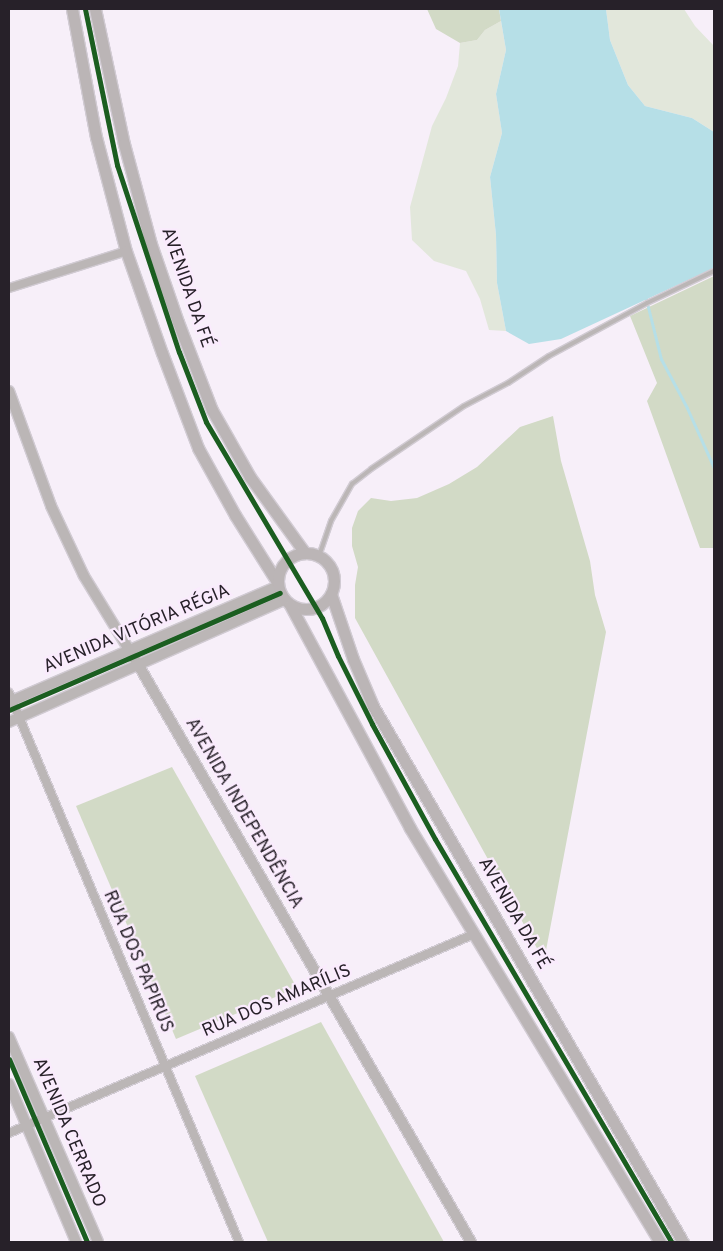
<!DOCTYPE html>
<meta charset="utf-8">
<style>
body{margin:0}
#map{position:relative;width:723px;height:1251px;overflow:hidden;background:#f7eff9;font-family:Overpass,sans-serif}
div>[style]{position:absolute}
.green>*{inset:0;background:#e2e7db}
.forest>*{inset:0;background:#d2dac6}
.water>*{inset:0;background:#b6dfe7}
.stream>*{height:3px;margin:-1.5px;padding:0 1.5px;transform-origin:1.5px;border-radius:1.5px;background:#b6dfe7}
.roads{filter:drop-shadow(1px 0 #d1cbd3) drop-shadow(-1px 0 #d1cbd3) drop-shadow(0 1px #d1cbd3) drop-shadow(0 -1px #d1cbd3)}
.service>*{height:4px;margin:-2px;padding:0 2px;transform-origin:2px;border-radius:2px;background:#bbb6b6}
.minor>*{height:8px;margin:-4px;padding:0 4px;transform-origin:4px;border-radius:4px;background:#bbb6b6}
.tertiary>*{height:10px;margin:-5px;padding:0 5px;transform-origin:5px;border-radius:5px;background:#bbb6b6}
.secondary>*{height:11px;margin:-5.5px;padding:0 5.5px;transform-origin:5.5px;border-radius:5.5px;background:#bbb5b6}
.secondary>.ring{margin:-5.5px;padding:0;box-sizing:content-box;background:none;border:11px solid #bbb5b6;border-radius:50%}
.cycleway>*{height:5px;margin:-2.5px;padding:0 2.5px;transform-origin:2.5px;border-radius:2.5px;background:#1b5e20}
span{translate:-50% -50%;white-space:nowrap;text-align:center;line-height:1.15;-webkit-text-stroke:4.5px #faebfd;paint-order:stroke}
.street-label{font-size:18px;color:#272129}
.frame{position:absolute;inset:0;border:10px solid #272129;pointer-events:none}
</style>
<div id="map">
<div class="green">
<div style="clip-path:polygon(606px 9px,684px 9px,695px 26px,714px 46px,714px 132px,692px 118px,645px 106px,628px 85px,610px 40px)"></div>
<div style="clip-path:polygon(501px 21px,506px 50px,496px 94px,502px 133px,490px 177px,496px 235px,497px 283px,506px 331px,489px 330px,480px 299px,466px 271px,434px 261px,412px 240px,410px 207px,432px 126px,446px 98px,458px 66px,460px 43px,477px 40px,485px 30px)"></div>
</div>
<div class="forest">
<div style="clip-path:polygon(427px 9px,499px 9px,501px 21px,485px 30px,477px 40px,460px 43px,436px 29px)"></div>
<div style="clip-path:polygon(714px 276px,714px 548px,700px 548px,647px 401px,657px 383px,630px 316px)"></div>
<div style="clip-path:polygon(553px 416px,561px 461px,590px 561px,595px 595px,606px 632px,544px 961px,355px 618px,355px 585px,358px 567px,352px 546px,352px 528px,358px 511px,371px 498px,391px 501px,417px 498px,449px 484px,477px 467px,520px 427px)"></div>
<div style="clip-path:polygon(172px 767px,297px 988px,176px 1039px,76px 806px)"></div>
<div style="clip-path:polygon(321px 1022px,444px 1242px,268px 1242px,195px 1076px)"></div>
</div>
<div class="water">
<div style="clip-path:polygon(499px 9px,606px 9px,610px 40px,628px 85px,645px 106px,692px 118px,714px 132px,714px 268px,561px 339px,529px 344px,506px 331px,497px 283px,496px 235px,490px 177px,502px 133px,496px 94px,506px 50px)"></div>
</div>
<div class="stream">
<div style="left:646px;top:299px;width:62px;rotate:76deg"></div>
<div style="left:661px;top:359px;width:55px;rotate:62deg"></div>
<div style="left:687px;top:408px;width:66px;rotate:65.8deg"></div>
</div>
<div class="roads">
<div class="service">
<div style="left:319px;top:556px;width:37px;rotate:-71deg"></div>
<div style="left:331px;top:521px;width:43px;rotate:-60.4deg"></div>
<div style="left:352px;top:484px;width:24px;rotate:-38deg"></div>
<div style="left:371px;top:469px;width:112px;rotate:-34.1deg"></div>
<div style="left:464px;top:406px;width:50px;rotate:-27.6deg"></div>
<div style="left:508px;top:383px;width:49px;rotate:-33.4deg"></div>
<div style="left:549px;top:356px;width:111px;rotate:-28.4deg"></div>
<div style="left:647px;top:303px;width:74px;rotate:-25.5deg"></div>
</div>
<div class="minor">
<div style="left:9px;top:288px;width:123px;rotate:-17.5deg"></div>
<div style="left:9px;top:693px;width:595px;rotate:67.27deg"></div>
<div style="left:9px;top:1133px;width:506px;rotate:-23.17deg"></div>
</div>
<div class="tertiary">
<div style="left:9px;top:391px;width:122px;rotate:69.9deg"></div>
<div style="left:51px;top:506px;width:77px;rotate:64.8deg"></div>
<div style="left:84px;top:576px;width:105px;rotate:58.6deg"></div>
<div style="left:139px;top:666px;width:665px;rotate:60.04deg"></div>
<div style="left:9px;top:702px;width:293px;rotate:-23.3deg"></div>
<div style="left:9px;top:722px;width:301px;rotate:-23.9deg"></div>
<div style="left:9px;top:1037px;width:223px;rotate:66.5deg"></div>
<div style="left:9px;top:1084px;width:172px;rotate:67deg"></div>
</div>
<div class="secondary">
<div style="left:72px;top:9px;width:130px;rotate:79.4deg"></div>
<div style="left:96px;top:137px;width:118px;rotate:75.3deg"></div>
<div style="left:126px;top:251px;width:108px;rotate:70.6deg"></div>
<div style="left:162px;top:353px;width:102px;rotate:69.2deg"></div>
<div style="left:198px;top:448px;width:77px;rotate:61.1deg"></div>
<div style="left:235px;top:515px;width:79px;rotate:57.9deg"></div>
<div style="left:95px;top:9px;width:138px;rotate:77.9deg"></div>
<div style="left:124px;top:144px;width:104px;rotate:74.9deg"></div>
<div style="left:151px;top:244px;width:83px;rotate:70.9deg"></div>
<div style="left:178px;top:322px;width:94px;rotate:68.9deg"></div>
<div style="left:212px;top:410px;width:77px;rotate:60.4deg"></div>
<div style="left:250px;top:477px;width:94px;rotate:54.1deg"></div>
<div class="ring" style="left:278px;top:553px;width:45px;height:45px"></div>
<div style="left:331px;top:594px;width:69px;rotate:71.3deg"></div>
<div style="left:353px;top:659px;width:51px;rotate:66.9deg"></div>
<div style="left:373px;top:706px;width:619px;rotate:59.96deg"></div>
<div style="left:290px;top:605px;width:253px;rotate:61.7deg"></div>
<div style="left:410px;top:828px;width:484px;rotate:58.9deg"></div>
</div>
</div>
<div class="cycleway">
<div style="left:85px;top:9px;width:159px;rotate:78.4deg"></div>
<div style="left:117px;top:165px;width:197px;rotate:71.7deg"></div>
<div style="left:179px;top:352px;width:75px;rotate:68.9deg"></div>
<div style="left:206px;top:422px;width:228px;rotate:59.4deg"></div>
<div style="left:322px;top:618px;width:41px;rotate:67.2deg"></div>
<div style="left:338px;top:656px;width:76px;rotate:63.4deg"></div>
<div style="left:372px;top:724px;width:131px;rotate:61.3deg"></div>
<div style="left:435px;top:839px;width:467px;rotate:59.6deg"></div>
<div style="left:9px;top:710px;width:295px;rotate:-23.4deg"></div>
<div style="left:9px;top:1059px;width:199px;rotate:66.9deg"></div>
</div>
<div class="street-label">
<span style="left:186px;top:288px;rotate:71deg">AVENIDA DA FÉ</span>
<span style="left:137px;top:630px;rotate:-23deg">AVENIDA VITÓRIA RÉGIA</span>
<span style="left:243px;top:814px;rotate:60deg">AVENIDA INDEPENDÊNCIA</span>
<span style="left:513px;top:914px;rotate:60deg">AVENIDA DA FÉ</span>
<span style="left:137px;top:962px;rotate:67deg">RUA DOS PAPIRUS</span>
<span style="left:277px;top:1002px;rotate:-23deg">RUA DOS AMARÍLIS</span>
<span style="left:68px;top:1133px;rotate:67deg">AVENIDA CERRADO</span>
</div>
<div class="frame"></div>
</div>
